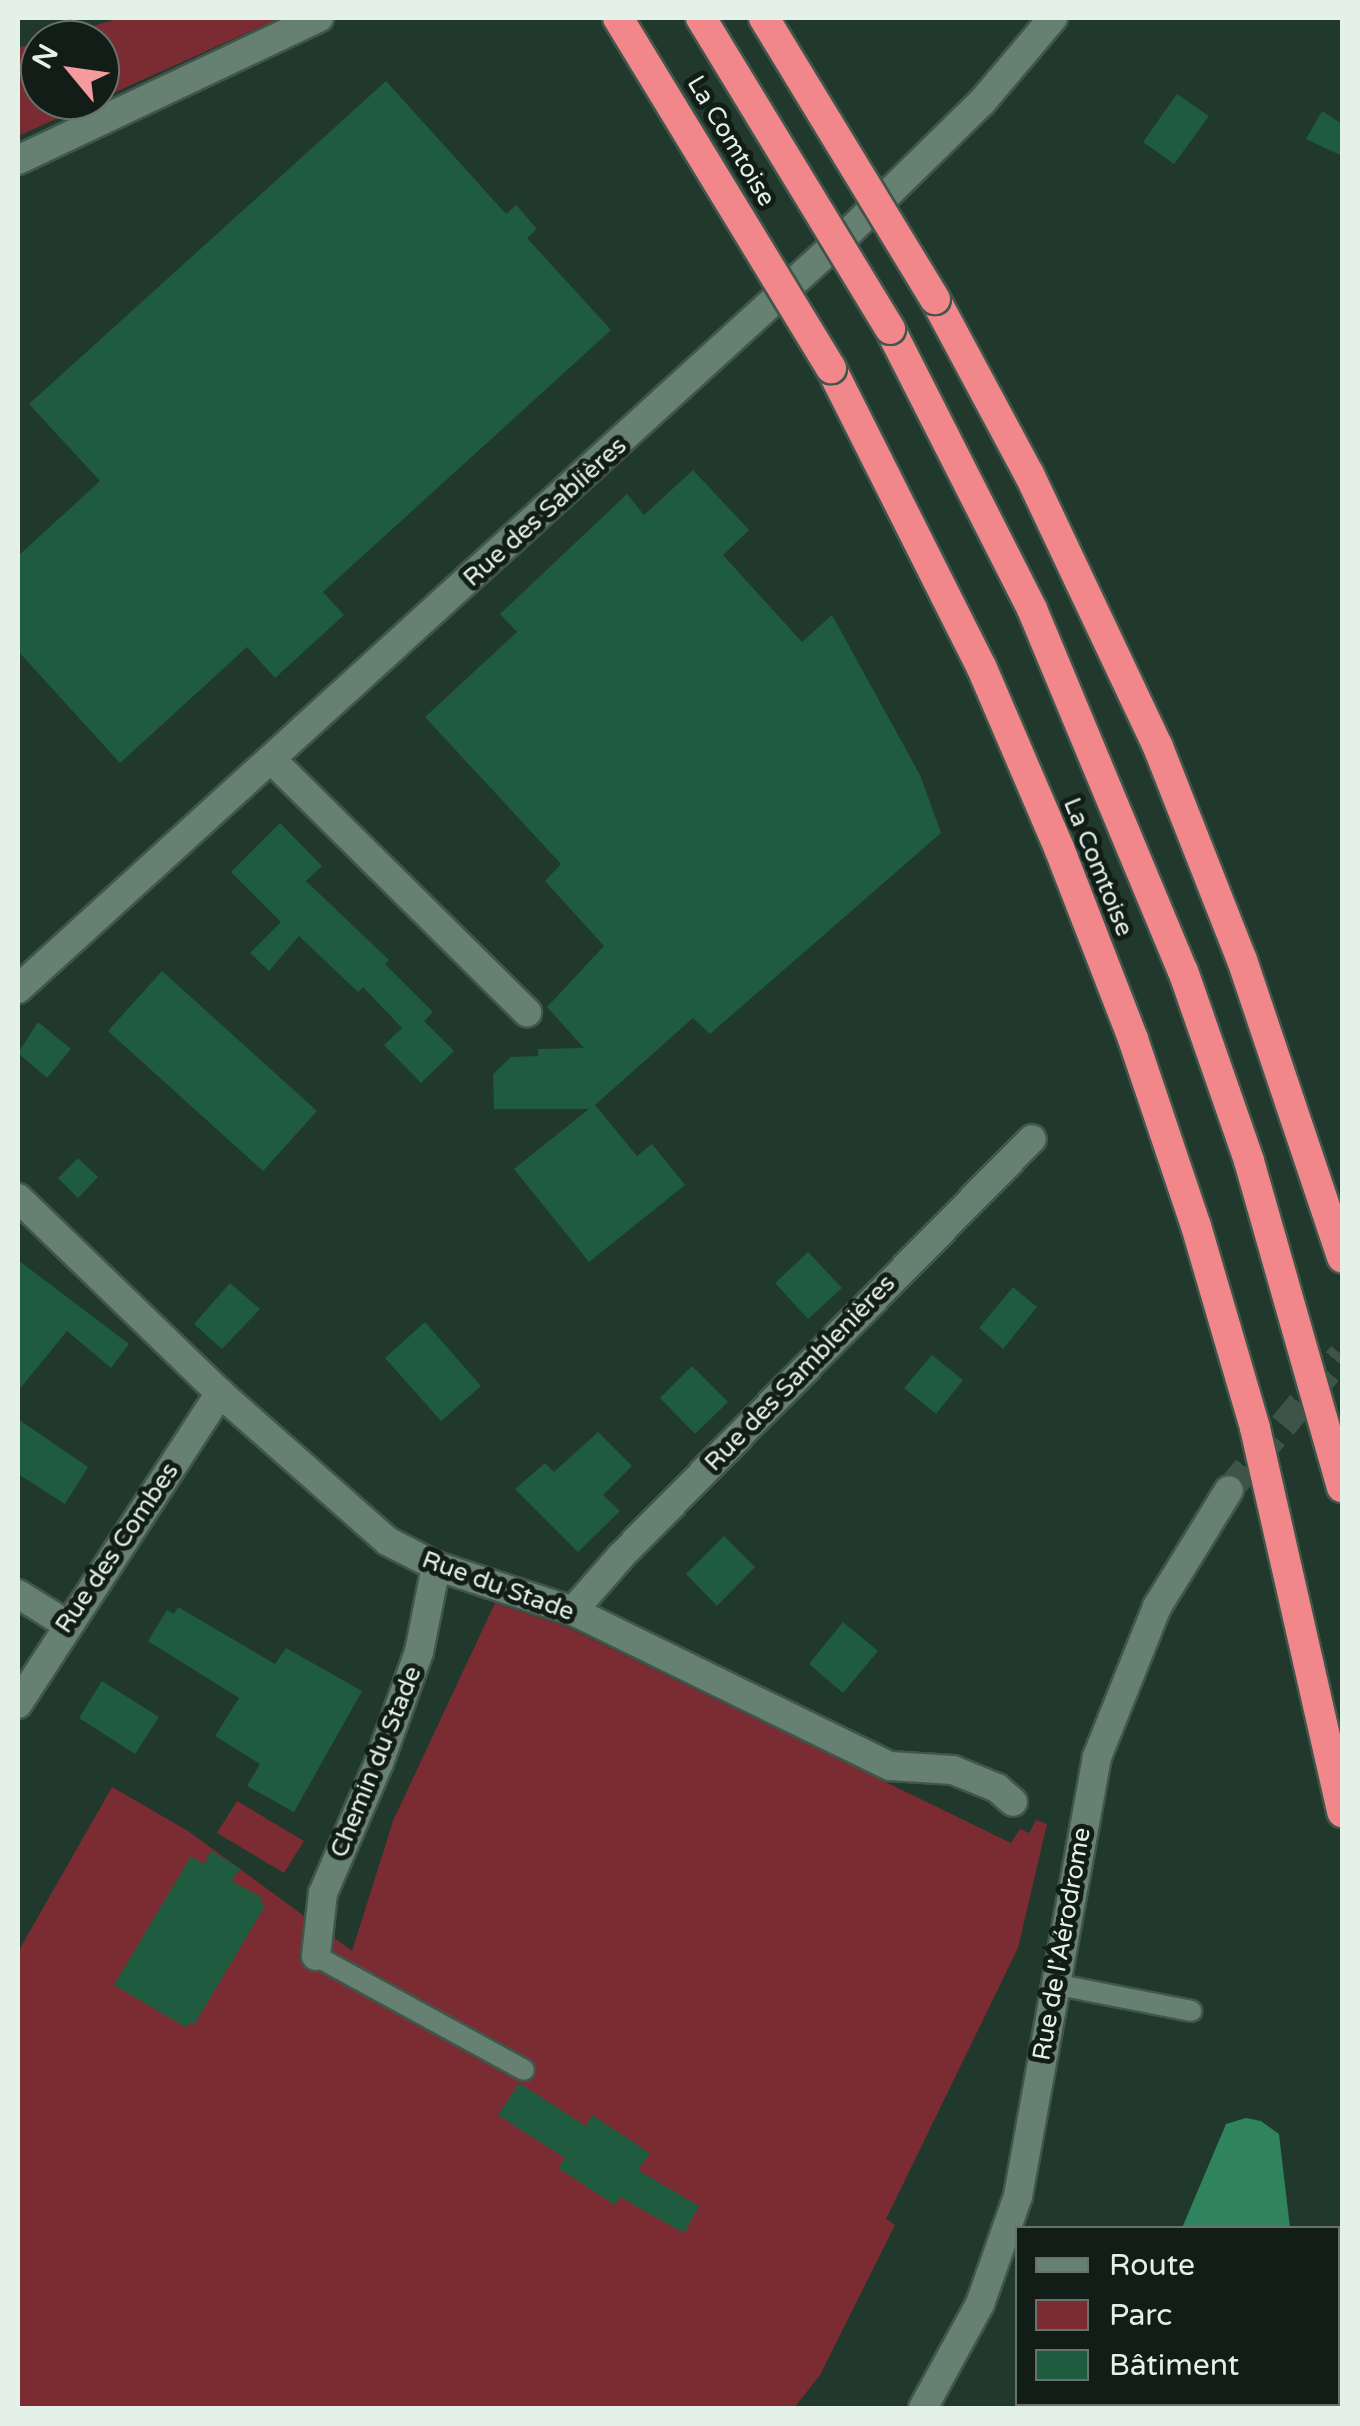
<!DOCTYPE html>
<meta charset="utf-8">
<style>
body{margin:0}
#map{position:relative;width:1360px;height:2426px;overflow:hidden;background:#21382c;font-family:"Varela Round",sans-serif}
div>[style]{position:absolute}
.green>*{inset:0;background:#7b2c33}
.water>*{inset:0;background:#2f845d}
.building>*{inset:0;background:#1f5b3f}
.tertiary-tunnel>*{height:28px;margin-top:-14px;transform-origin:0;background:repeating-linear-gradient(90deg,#3e5448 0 28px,transparent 0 42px)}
.roads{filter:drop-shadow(2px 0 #41564b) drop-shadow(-2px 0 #41564b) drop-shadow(0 2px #41564b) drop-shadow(0 -2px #41564b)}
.service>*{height:20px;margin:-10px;padding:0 10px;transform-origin:10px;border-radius:10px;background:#668071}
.minor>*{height:28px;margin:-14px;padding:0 14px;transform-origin:14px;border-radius:14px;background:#668071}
.tertiary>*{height:28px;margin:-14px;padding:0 14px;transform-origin:14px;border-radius:14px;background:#668071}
.motorway>*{height:30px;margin:-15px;padding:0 15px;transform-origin:15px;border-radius:15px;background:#f1878b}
.bridges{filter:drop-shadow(2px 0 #41564b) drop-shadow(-2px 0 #41564b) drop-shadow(0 2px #41564b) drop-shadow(0 -2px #41564b)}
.motorway-bridge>*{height:30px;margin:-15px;padding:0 15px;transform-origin:15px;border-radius:15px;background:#f1878b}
span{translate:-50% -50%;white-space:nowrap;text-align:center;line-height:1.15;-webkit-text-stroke:10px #131d17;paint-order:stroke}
.street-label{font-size:25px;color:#e3f1e9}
.frame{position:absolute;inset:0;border:20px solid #e3f1e9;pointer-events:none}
.legend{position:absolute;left:1015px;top:2226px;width:325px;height:180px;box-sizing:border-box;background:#131d17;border:2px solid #66726b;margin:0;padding:12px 18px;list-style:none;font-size:30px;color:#e3f1e9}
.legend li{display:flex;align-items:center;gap:20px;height:50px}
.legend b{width:50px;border:2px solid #66726b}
.north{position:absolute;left:20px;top:20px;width:100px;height:100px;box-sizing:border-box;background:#131d17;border:2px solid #66726b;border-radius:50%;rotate:299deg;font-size:28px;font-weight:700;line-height:40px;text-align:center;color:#e3f1e9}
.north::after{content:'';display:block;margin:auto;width:35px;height:45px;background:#f59b9d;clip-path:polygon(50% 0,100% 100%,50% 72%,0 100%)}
</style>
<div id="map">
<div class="green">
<div style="clip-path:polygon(120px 18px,280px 18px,100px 99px,100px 40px,45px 40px)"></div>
<div style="clip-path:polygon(40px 41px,40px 100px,98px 100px,18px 136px,18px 48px)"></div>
<div style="clip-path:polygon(495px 1603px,567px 1627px,1011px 1843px,1020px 1829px,1029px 1833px,1036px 1820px,1047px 1824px,1018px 1948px,886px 2219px,895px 2225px,820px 2375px,794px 2408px,18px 2408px,18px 1952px,112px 1787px,188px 1831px,352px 1951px,393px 1821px)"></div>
<div style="clip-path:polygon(237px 1801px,304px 1841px,284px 1873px,217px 1833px)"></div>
</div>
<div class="water">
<div style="clip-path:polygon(1246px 2118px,1261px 2121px,1279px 2134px,1290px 2228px,1182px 2228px,1226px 2124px)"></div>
<div style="clip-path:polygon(1084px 2404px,1309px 2404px,1310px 2408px,1081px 2408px)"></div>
</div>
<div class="building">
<div style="clip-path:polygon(386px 81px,506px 214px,516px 205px,537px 229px,527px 238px,611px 330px,323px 592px,344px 615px,275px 678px,247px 647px,120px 763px,18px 651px,18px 556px,100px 481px,29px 404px)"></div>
<div style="clip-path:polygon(1177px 94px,1209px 116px,1174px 164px,1143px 142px)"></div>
<div style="clip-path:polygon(1322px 111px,1342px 124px,1342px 156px,1306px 139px)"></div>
<div style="clip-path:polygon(693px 470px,749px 530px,723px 555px,802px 642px,832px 615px,920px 775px,941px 833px,710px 1034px,693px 1018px,595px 1105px,637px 1156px,652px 1144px,685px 1185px,589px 1262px,514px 1169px,589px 1109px,494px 1109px,493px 1074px,511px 1057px,538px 1056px,538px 1049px,584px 1048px,547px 1007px,604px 946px,545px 881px,561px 864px,425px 717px,517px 632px,500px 614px,627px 494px,644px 515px)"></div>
<div style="clip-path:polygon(280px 823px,322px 866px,306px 881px,389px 960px,385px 964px,433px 1012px,424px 1021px,454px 1051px,421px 1083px,384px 1045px,402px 1028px,363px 987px,358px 992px,299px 936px,269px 971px,250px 953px,281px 922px,231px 872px)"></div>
<div style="clip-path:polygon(162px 971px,317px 1111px,263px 1171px,108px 1031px)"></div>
<div style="clip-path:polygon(38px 1022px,71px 1049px,47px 1078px,18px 1053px)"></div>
<div style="clip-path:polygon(78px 1158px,98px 1177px,78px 1198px,58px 1178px)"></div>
<div style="clip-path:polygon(808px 1252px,842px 1288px,808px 1319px,775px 1283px)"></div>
<div style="clip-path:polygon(18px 1260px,129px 1344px,111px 1368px,67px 1331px,18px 1391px)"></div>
<div style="clip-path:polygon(230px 1283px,260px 1309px,222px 1349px,194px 1324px)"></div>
<div style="clip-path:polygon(1013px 1287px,1037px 1307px,1003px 1349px,979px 1328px)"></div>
<div style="clip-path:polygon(425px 1322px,481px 1386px,441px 1421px,385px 1358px)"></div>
<div style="clip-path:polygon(932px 1355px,963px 1380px,936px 1414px,904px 1388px)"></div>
<div style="clip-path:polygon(692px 1366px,728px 1402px,695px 1434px,660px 1398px)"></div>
<div style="clip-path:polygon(18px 1419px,88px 1467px,65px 1504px,18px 1474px)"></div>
<div style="clip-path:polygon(598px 1432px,632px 1466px,603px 1495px,620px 1511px,578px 1552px,515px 1489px,545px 1463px,554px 1472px)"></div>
<div style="clip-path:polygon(724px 1536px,755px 1567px,717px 1606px,686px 1574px)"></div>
<div style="clip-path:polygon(178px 1607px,275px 1664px,286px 1648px,362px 1691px,294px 1812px,247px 1786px,260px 1764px,215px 1736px,239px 1698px,148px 1641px,167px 1610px,174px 1614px)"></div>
<div style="clip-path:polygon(843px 1622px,878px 1651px,843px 1693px,809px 1664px)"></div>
<div style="clip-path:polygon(102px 1681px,159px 1717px,135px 1754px,79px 1718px)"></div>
<div style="clip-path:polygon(211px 1851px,240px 1868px,232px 1881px,263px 1898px,260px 1903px,265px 1906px,194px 2025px,190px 2022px,187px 2028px,114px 1985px,191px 1856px,204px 1864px)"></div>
<div style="clip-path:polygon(519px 2083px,586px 2126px,592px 2115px,650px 2153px,638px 2170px,699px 2206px,684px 2233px,620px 2197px,615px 2205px,558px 2168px,565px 2158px,498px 2115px)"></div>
</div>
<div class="tertiary-tunnel">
<div style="left:1229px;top:1490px;width:176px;rotate:-50.1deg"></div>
</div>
<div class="roads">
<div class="service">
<div style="left:316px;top:1956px;width:237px;rotate:28.7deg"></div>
<div style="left:1054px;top:1984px;width:140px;rotate:11.1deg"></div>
</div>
<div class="minor">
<div style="left:18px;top:160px;width:333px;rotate:-25.3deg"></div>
<div style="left:272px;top:760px;width:359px;rotate:44.7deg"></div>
<div style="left:18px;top:989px;width:1121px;rotate:-42.33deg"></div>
<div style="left:847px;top:234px;width:189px;rotate:-44.4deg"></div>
<div style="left:982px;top:102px;width:110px;rotate:-49.8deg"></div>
<div style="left:18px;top:1198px;width:281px;rotate:44deg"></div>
<div style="left:220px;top:1393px;width:223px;rotate:41.5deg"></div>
<div style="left:387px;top:1541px;width:55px;rotate:27deg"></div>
<div style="left:436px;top:1566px;width:144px;rotate:18.2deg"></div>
<div style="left:573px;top:1611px;width:353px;rotate:26.1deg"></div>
<div style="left:890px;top:1766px;width:63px;rotate:3.6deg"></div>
<div style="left:953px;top:1770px;width:48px;rotate:22.2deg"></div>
<div style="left:997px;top:1788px;width:21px;rotate:41deg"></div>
<div style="left:18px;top:1594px;width:57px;rotate:32deg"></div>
<div style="left:573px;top:1611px;width:73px;rotate:-48.9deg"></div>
<div style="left:621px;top:1556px;width:585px;rotate:-45.42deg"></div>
<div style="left:18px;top:1704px;width:371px;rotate:-57deg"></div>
<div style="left:316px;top:1956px;width:63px;rotate:-83.7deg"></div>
<div style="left:323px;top:1893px;width:142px;rotate:-66.7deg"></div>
<div style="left:379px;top:1763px;width:118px;rotate:-70.2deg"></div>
<div style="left:419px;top:1652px;width:88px;rotate:-78.8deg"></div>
</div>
<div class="tertiary">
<div style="left:923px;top:2408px;width:119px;rotate:-61.3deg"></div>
<div style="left:980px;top:2304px;width:114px;rotate:-70.6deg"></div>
<div style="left:1018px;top:2196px;width:446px;rotate:-79.8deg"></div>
<div style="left:1097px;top:1757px;width:162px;rotate:-68.2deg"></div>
<div style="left:1157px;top:1607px;width:137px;rotate:-58.4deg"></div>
</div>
<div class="motorway">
<div style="left:935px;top:299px;width:199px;rotate:61.8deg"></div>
<div style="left:1029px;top:474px;width:302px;rotate:64.7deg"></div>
<div style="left:1158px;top:747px;width:229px;rotate:68.5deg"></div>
<div style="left:1242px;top:960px;width:314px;rotate:71.4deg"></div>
<div style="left:890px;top:329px;width:314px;rotate:63.1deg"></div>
<div style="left:1032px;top:609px;width:392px;rotate:67.4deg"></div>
<div style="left:1183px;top:971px;width:201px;rotate:70.8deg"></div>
<div style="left:1249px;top:1161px;width:339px;rotate:74.1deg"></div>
<div style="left:831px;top:368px;width:334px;rotate:63.3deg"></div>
<div style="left:981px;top:666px;width:198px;rotate:66.8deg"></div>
<div style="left:1059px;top:848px;width:205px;rotate:68.8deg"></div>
<div style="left:1133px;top:1039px;width:197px;rotate:71.4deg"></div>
<div style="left:1196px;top:1226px;width:210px;rotate:73.7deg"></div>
<div style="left:1255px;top:1428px;width:394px;rotate:77.2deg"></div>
</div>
</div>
<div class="bridges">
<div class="motorway-bridge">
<div style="left:618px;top:18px;width:410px;rotate:58.7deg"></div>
<div style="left:701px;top:18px;width:364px;rotate:58.7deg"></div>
<div style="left:764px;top:18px;width:329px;rotate:58.7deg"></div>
</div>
</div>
<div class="street-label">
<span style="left:731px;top:141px;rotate:59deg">La Comtoise</span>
<span style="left:545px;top:512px;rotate:-42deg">Rue des Sablières</span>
<span style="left:1098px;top:867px;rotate:68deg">La Comtoise</span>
<span style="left:800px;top:1373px;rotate:-46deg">Rue des Samblenières</span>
<span style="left:117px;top:1548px;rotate:-56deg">Rue des Combes</span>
<span style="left:498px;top:1586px;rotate:20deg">Rue du Stade</span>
<span style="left:376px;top:1762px;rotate:-68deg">Chemin du Stade</span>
<span style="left:1062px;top:1944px;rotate:-80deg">Rue de l'Aérodrome</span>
</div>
<div class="frame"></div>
<ul class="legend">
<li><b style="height:12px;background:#668071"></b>Route</li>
<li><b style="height:28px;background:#7b2c33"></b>Parc</li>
<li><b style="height:28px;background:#1f5b3f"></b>Bâtiment</li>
</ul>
<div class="north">N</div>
</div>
